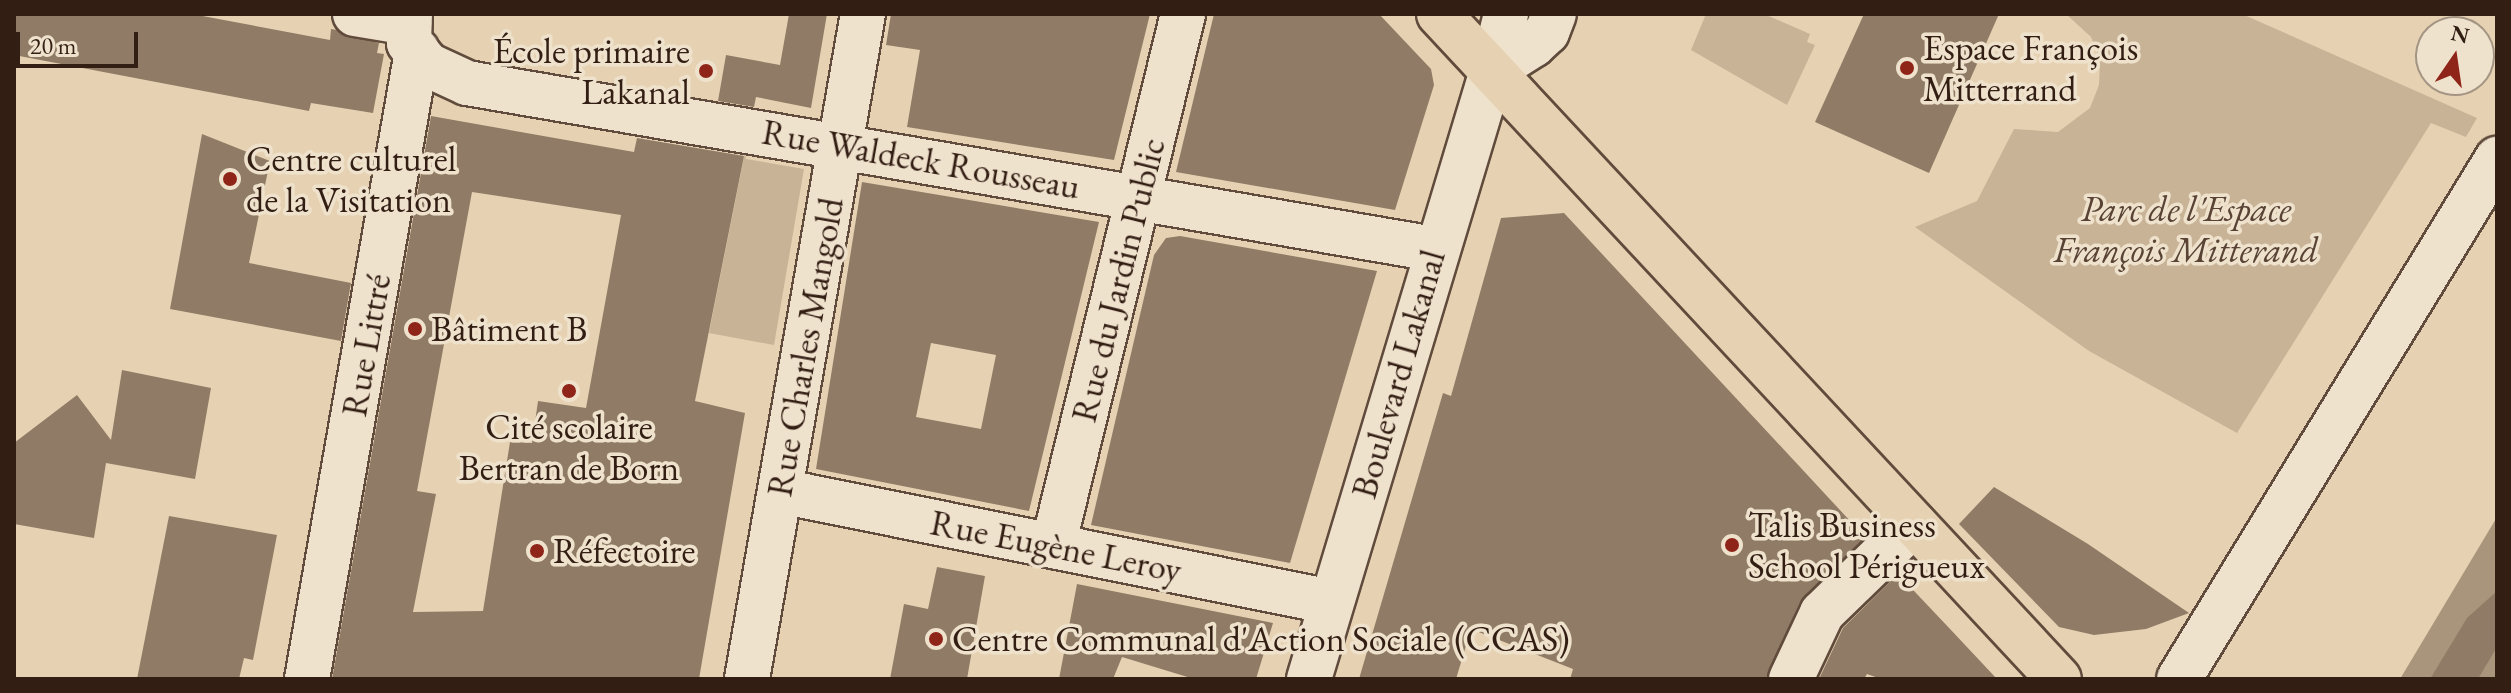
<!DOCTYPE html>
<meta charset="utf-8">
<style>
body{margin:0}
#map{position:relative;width:2511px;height:693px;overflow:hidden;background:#e6d2b2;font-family:"EB Garamond",serif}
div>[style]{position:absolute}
.green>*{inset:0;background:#c8b397}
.water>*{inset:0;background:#a9957c}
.building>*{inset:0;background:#907c66}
.roads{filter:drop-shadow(2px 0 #604b3c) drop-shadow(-2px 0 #604b3c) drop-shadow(0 2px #604b3c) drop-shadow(0 -2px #604b3c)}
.street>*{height:44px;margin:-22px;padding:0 22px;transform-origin:22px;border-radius:22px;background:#efe2cd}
.secondary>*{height:44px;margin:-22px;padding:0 22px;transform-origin:22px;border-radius:22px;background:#efe2cd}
.primary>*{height:44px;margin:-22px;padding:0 22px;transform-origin:22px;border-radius:22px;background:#e6d2b2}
.dots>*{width:22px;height:22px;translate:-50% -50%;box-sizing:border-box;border:4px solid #efe2cd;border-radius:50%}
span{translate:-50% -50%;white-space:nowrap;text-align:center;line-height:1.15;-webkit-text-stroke:7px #efe2cd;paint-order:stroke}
.poi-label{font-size:36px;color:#331e14}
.left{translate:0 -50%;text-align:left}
.right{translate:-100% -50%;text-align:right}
.street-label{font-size:36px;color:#331e14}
.park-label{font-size:36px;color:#584335;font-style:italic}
.frame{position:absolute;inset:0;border:16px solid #331e14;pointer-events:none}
.north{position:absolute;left:2415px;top:16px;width:80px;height:80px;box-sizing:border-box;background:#efe2cd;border:2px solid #a49483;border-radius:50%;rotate:13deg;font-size:22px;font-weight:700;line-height:32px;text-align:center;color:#331e14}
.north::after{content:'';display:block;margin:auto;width:28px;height:36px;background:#8f2418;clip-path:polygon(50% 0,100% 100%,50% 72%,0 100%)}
.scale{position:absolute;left:16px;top:32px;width:122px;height:36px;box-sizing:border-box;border:4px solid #331e14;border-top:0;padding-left:10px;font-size:24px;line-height:28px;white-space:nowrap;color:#331e14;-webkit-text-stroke:6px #efe2cd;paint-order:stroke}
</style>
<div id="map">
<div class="green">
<div style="clip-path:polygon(1706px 14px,1764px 14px,1810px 34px,1807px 42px,1815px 45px,1787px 105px,1691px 50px)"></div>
<div style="clip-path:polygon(2066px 14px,2242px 14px,2477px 118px,2466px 137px,2431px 123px,2237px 433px,2089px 351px,1915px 227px,1977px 201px,2014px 129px,2058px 132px,2090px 108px,2099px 85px,2100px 59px,2091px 37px)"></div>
<div style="clip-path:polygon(745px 152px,746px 159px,804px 169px,774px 345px,709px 333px)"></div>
</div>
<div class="water">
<div style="clip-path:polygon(2497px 517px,2497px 679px,2400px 679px)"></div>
</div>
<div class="building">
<div style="clip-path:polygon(14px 14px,192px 14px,330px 40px,331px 29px,337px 30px,379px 43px,377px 53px,384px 54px,373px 113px,311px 103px,309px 111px,14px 55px)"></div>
<div style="clip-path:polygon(789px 14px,827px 14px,811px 108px,756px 97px,754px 107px,718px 101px,726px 55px,780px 65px)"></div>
<div style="clip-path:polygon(891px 14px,1150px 14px,1114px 160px,907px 127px,920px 50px,886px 45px)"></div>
<div style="clip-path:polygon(1214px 14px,1379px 14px,1431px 69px,1434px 85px,1395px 210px,1176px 172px)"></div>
<div style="clip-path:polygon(1864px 14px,1999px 14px,1929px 173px,1815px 122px)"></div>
<div style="clip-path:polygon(evenodd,431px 116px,634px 152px,637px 138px,744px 156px,695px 401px,745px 413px,699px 679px,332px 679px,431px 116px,472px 192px,621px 215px,586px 408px,538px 401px,532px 443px,510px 442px,483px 611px,413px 612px,436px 494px,417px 491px,472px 192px)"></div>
<div style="clip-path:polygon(202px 134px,270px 161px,249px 263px,351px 283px,341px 341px,170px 309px)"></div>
<div style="clip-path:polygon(evenodd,862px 182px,1099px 222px,1029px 511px,816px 469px,862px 182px,931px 343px,996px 355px,981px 429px,916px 417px,931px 343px)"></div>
<div style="clip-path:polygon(1564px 213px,1865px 537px,1800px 602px,1766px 679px,1570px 679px,1573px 669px,1471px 629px,1456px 679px,1359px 679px,1443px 393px,1451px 396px,1501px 218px)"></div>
<div style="clip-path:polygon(1180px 236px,1377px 271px,1290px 563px,1091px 525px,1154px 255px,1166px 238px)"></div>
<div style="clip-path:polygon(122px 370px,211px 388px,195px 479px,106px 463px,94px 538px,14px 524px,14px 443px,77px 395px,111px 440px)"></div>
<div style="clip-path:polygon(1994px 487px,2088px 544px,2189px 613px,2146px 629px,2094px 635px,2059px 627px,1959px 524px)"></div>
<div style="clip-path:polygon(169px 516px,277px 535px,253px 660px,244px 658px,239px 679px,137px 679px)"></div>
<div style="clip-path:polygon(937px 567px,985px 576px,967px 679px,890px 679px,904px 604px,928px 609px)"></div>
<div style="clip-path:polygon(1898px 574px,1951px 630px,1997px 679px,1881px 679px,1867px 674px,1864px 679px,1819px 679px,1843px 628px)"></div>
<div style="clip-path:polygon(1077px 584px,1273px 623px,1256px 679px,1194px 679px,1122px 657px,1113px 679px,1059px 679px)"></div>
<div style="clip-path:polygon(2497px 591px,2497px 647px,2478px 679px,2430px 679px,2467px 618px)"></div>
</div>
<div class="roads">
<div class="street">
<div style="left:355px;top:14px;width:55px;rotate:9.5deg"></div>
<div style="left:410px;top:14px;width:29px;rotate:92deg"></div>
<div style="left:409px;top:43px;width:29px;rotate:49deg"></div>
<div style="left:428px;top:65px;width:43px;rotate:24.8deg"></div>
<div style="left:467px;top:83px;width:981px;rotate:9.74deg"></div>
<div style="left:1492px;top:71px;width:49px;rotate:-32.4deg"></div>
<div style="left:1533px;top:45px;width:19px;rotate:-43deg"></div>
<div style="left:1547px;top:32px;width:19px;rotate:-69deg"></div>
<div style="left:1492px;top:71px;width:59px;rotate:-76.2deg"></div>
<div style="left:780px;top:491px;width:562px;rotate:11.39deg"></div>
<div style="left:1053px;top:546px;width:548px;rotate:-76.27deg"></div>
<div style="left:307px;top:679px;width:638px;rotate:-80.06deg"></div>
<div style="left:747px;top:679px;width:675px;rotate:-80.11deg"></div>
<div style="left:1791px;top:679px;width:73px;rotate:-64.8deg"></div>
<div style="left:1822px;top:613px;width:128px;rotate:-44.1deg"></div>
</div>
<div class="secondary">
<div style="left:1309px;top:679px;width:635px;rotate:-73.25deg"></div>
<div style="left:2179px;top:679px;width:610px;rotate:-58.55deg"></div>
</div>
<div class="primary">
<div style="left:1439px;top:14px;width:909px;rotate:47.01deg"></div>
</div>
</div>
<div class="dots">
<div style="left:1907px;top:68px;background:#8f2418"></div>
<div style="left:706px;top:71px;background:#8f2418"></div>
<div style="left:230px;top:179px;background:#8f2418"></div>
<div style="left:415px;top:329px;background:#8f2418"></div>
<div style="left:569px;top:391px;background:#8f2418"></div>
<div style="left:1732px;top:545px;background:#8f2418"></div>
<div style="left:537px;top:551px;background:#8f2418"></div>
<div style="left:936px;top:639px;background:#8f2418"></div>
</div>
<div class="poi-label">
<span class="left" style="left:1923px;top:68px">Espace François<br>Mitterrand</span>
<span class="right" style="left:690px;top:71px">École primaire<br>Lakanal</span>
<span class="left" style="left:246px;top:179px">Centre culturel<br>de la Visitation</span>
<span class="left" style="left:431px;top:329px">Bâtiment B</span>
<span style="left:569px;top:447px">Cité scolaire<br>Bertran de Born</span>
<span class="left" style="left:1748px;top:545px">Talis Business<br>School Périgueux</span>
<span class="left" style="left:553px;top:551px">Réfectoire</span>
<span class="left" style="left:952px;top:639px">Centre Communal d'Action Sociale (CCAS)</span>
</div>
<div class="street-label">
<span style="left:921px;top:159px;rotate:10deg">Rue Waldeck Rousseau</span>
<span style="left:1118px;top:280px;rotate:-76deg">Rue du Jardin Public</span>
<span style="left:366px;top:345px;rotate:-80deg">Rue Littré</span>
<span style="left:805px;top:347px;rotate:-80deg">Rue Charles Mangold</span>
<span style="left:1398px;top:374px;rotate:-74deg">Boulevard Lakanal</span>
<span style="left:1056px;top:546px;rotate:11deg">Rue Eugène Leroy</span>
</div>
<div class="park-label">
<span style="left:2186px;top:229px">Parc de l'Espace<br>François Mitterand</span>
</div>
<div class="frame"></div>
<div class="north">N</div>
<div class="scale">20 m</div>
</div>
